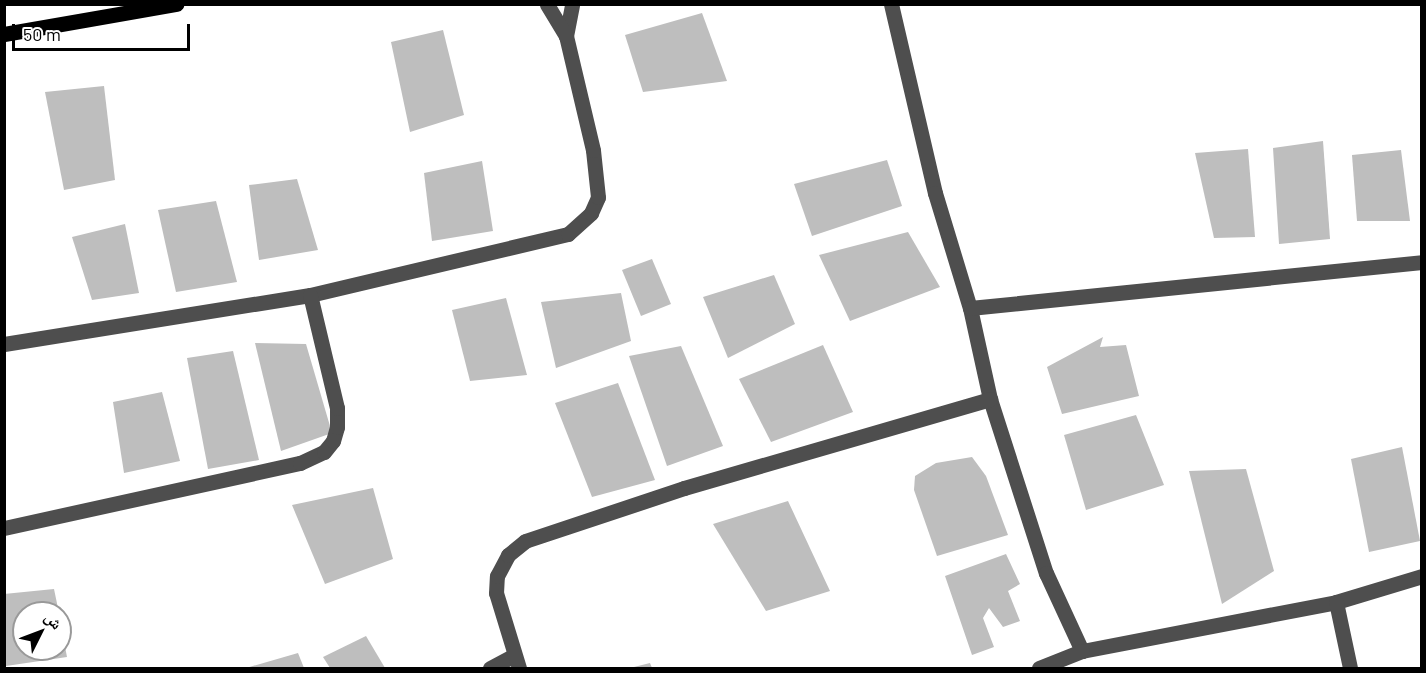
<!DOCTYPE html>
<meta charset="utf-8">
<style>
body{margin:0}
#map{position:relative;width:1426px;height:673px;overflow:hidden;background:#fff;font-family:Barlow,"Noto Naskh Arabic",sans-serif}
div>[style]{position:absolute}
.building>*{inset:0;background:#bebebe}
.minor>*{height:15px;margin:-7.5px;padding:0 7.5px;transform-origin:7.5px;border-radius:7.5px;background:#4e4e4e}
.major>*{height:15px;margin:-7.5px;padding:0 7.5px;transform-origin:7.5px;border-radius:7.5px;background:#000}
span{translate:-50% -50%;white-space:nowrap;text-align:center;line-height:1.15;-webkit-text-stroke:5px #fff;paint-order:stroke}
.frame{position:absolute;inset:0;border:6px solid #000;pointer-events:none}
.north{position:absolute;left:12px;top:601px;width:60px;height:60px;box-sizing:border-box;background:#fff;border:2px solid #999;border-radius:50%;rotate:48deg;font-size:16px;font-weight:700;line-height:24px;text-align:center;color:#000}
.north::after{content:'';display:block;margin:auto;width:21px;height:27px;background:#000;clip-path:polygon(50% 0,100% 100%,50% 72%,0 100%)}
.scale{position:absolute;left:12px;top:24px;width:178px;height:27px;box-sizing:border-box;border:3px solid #000;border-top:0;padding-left:8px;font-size:18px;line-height:21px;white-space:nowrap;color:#000;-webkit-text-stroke:4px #fff;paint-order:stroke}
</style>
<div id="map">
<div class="building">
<div style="clip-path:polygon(702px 13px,727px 81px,643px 92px,625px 35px)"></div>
<div style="clip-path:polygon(443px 30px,464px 115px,410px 132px,391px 42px)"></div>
<div style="clip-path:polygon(104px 86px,115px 180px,64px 190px,45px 92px)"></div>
<div style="clip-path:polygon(1323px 141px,1330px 239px,1279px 244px,1273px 148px)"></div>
<div style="clip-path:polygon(1248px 149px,1255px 237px,1214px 238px,1195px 153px)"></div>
<div style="clip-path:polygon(1401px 150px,1410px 221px,1357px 221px,1352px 155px)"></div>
<div style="clip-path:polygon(887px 160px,902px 206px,812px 236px,794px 184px)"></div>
<div style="clip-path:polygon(482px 161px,493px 231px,432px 241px,424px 173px)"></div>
<div style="clip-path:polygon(297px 179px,318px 250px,259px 260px,249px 185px)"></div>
<div style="clip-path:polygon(216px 201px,237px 282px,176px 292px,158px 210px)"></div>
<div style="clip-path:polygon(125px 224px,139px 293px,92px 300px,72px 237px)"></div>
<div style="clip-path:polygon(908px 232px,940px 287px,850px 321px,819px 255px)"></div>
<div style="clip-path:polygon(652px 259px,671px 304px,641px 316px,622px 270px)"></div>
<div style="clip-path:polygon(774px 275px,795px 324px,728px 358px,703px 297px)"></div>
<div style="clip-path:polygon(621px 293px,631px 341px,556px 368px,541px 302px)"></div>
<div style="clip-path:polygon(506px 298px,527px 375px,470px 381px,452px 310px)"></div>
<div style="clip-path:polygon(1103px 337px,1100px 347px,1126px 345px,1139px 396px,1062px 414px,1047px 367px)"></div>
<div style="clip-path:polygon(255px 343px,306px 344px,332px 433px,281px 451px)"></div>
<div style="clip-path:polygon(823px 345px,853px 412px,771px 442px,739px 379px)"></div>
<div style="clip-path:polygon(681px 346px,723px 446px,667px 466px,629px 356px)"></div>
<div style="clip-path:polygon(233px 351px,259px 460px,208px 469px,187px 358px)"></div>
<div style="clip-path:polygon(618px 383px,655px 480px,592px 497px,555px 403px)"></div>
<div style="clip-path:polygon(162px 392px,180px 461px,124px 473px,113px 402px)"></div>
<div style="clip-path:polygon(1136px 415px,1164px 485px,1086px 510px,1064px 435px)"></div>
<div style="clip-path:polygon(1402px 447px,1420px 541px,1369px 552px,1351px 459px)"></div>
<div style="clip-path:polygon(972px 457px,986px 476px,1008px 535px,937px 556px,914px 490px,915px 476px,936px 463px)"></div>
<div style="clip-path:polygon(1246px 469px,1274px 571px,1222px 604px,1189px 471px)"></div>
<div style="clip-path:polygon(373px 488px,393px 559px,325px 584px,292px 505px)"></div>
<div style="clip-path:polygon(788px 501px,830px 591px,766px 611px,713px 524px)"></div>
<div style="clip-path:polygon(1006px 554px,1020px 584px,1008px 591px,1020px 621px,1003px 627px,989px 608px,983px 618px,994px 647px,972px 655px,945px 576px)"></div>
<div style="clip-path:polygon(54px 589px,59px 613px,24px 613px,24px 649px,60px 649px,61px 626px,67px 657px,6px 666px,4px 594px)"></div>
<div style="clip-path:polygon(366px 636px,385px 668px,330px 668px,323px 657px)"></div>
<div style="clip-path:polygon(298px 653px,304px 668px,246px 668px)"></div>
<div style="clip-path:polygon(650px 663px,652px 668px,630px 668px)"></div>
</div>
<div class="minor">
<div style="left:891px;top:4px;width:194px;rotate:76.9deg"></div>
<div style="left:935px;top:193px;width:120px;rotate:73.1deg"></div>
<div style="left:970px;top:308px;width:93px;rotate:77.6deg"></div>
<div style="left:990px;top:399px;width:183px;rotate:72.2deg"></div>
<div style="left:1046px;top:573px;width:86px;rotate:65.2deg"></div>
<div style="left:1082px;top:651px;width:259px;rotate:-10.9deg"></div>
<div style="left:1336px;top:602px;width:90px;rotate:-16.8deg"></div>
<div style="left:566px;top:36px;width:33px;rotate:-79deg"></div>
<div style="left:970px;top:308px;width:454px;rotate:-5.8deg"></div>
<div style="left:4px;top:344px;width:310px;rotate:-9.1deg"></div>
<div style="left:310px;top:295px;width:265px;rotate:-13.3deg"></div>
<div style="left:568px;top:234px;width:31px;rotate:-42deg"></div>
<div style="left:591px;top:213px;width:17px;rotate:-66deg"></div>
<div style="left:598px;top:197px;width:47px;rotate:-96.1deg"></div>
<div style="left:593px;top:150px;width:117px;rotate:-103.3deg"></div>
<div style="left:566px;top:36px;width:37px;rotate:-121deg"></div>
<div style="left:4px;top:528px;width:303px;rotate:-12.4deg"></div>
<div style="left:300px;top:463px;width:26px;rotate:-25deg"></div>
<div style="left:324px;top:452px;width:14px;rotate:-51deg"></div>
<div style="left:333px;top:441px;width:15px;rotate:-74deg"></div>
<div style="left:337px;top:427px;width:19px;rotate:-90deg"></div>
<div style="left:337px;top:408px;width:116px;rotate:-103.4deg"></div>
<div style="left:1336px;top:602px;width:67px;rotate:78deg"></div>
<div style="left:490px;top:668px;width:26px;rotate:-28deg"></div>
<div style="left:519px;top:668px;width:78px;rotate:-107deg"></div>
<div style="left:496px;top:593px;width:17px;rotate:-87deg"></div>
<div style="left:497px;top:576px;width:24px;rotate:-62deg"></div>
<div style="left:508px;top:555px;width:22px;rotate:-39deg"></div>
<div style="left:525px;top:541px;width:168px;rotate:-18.4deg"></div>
<div style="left:684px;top:488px;width:319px;rotate:-16.2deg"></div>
<div style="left:1039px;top:668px;width:46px;rotate:-21.6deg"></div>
</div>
<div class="major">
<div style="left:4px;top:34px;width:175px;rotate:-9.9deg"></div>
</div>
<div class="frame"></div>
<div class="north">ش</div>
<div class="scale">50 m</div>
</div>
